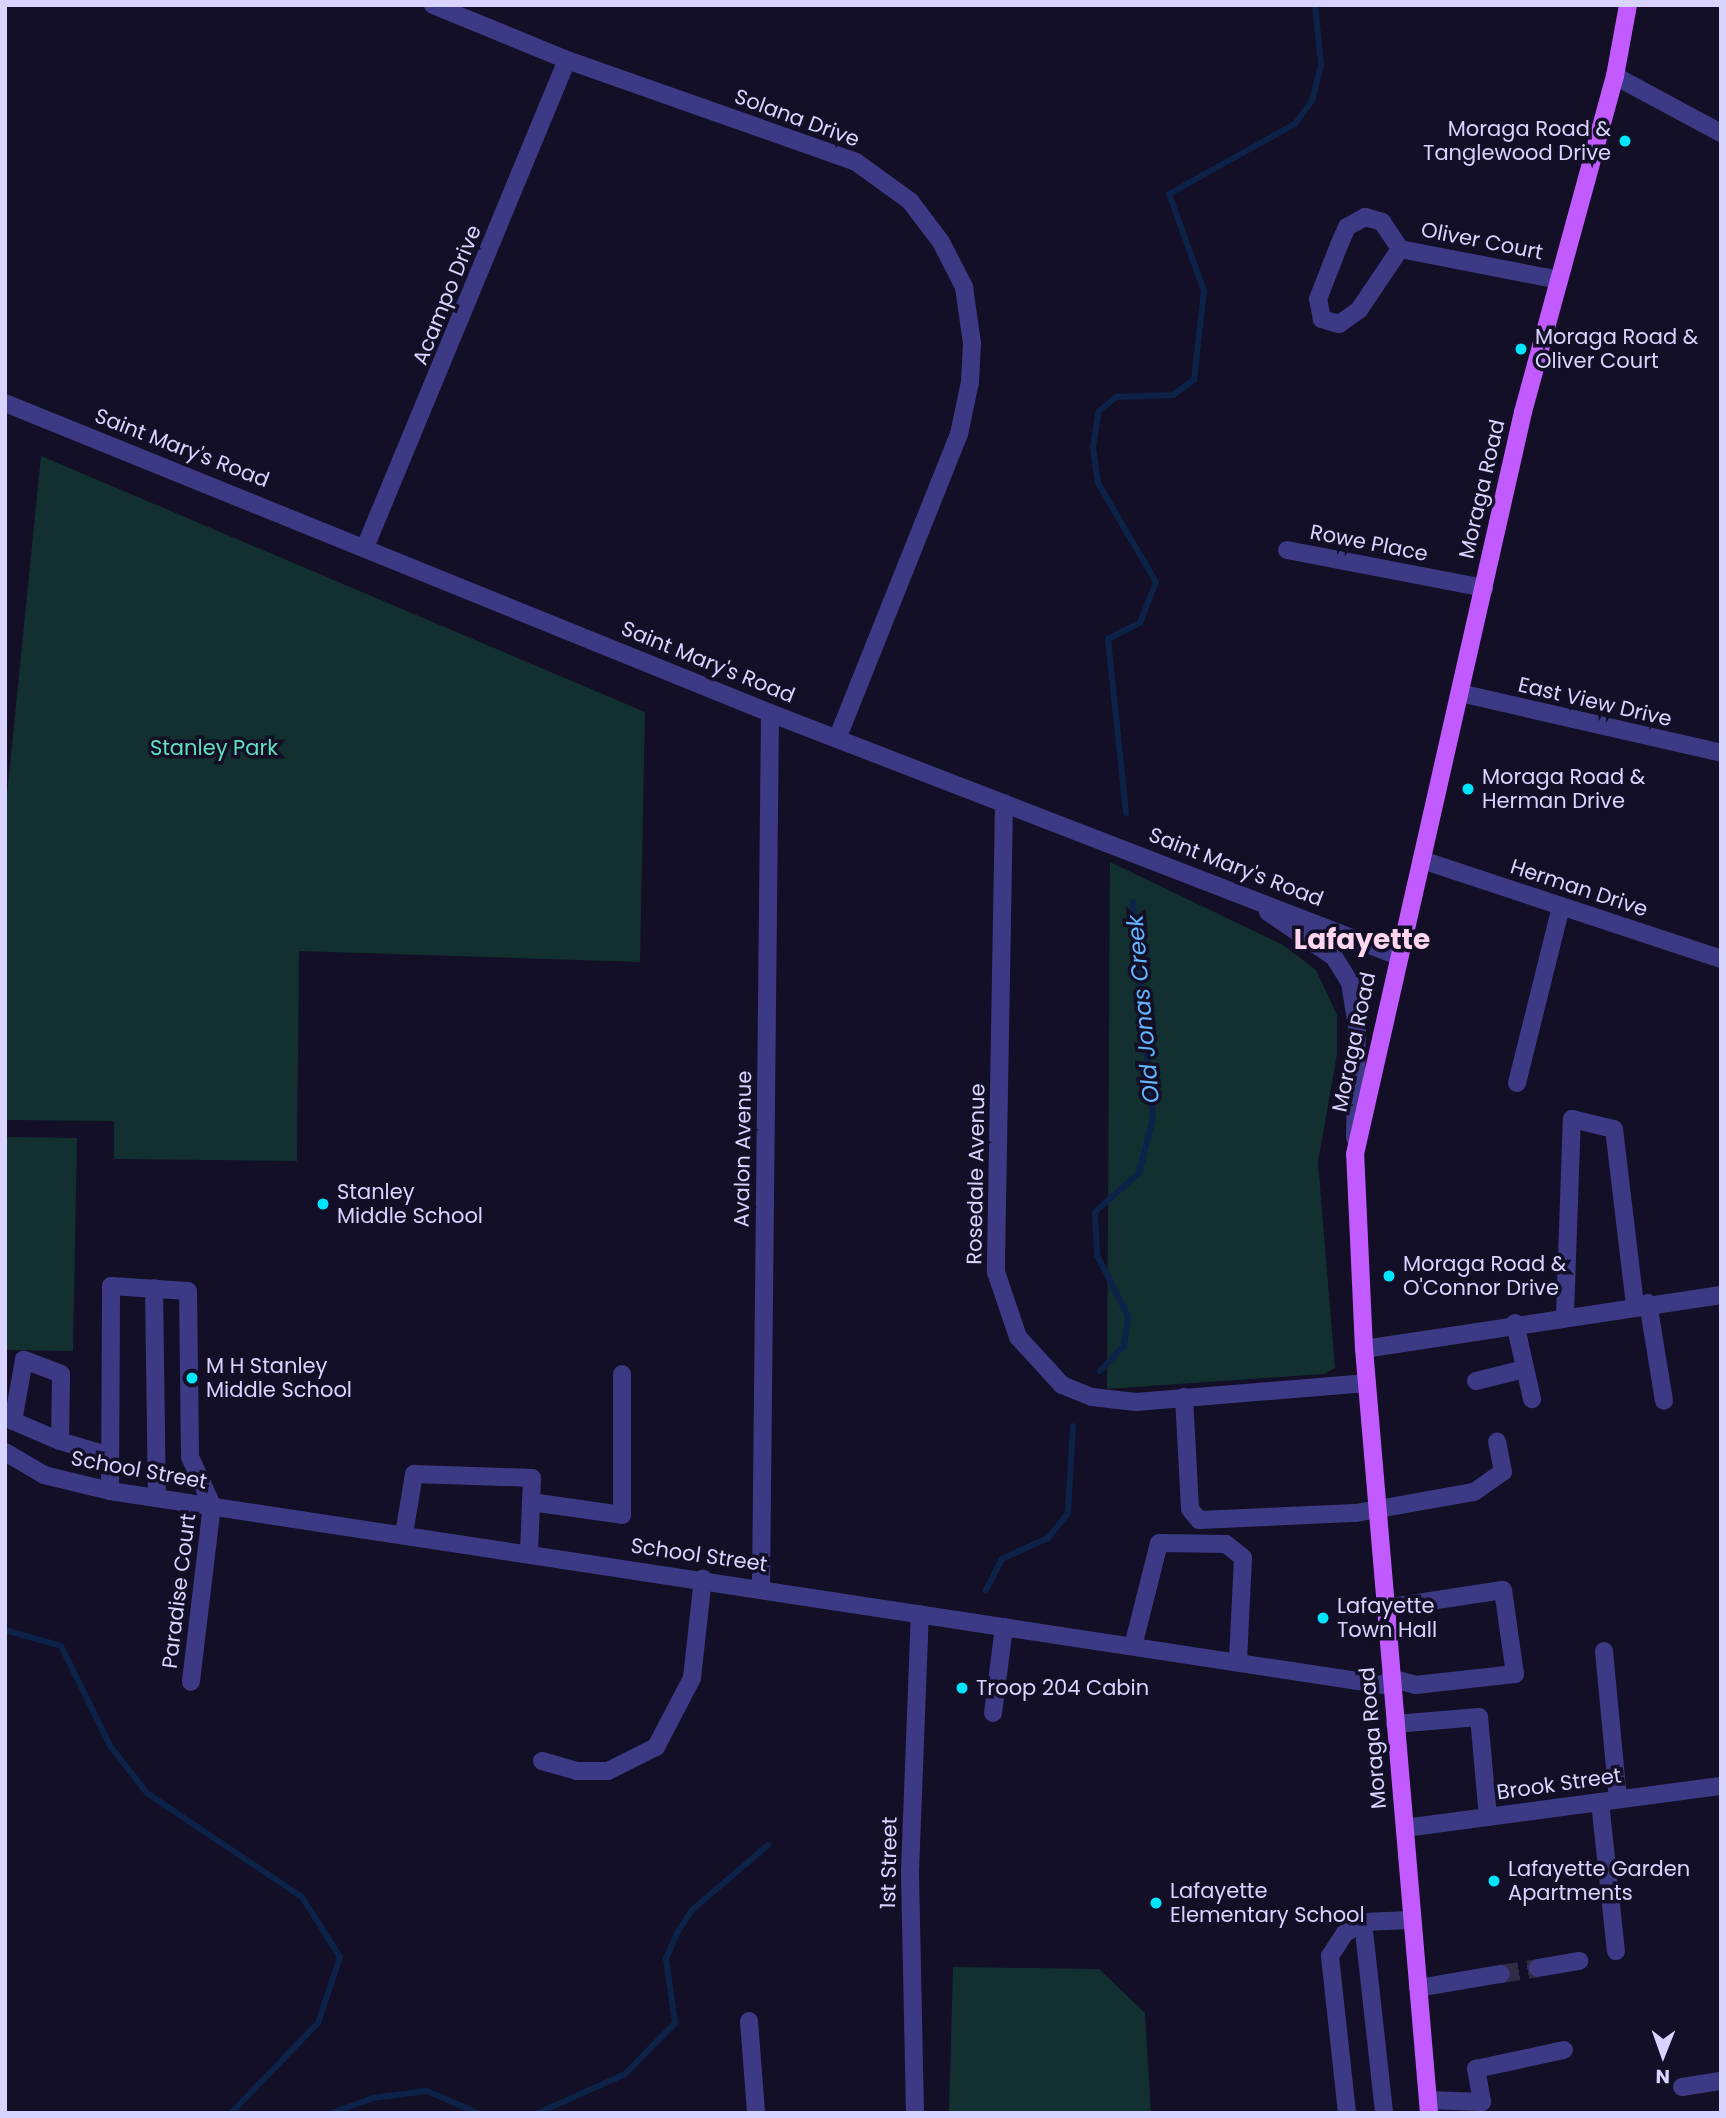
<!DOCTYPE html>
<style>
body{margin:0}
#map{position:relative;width:1726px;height:2118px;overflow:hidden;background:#130f26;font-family:Poppins,sans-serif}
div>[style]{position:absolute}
.green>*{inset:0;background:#12302f}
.stream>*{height:6px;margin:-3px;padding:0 3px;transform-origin:3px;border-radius:3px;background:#0c2248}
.minor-tunnel>*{height:18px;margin-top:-9px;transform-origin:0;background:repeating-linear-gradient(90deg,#312d47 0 18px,transparent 0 27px)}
.minor>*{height:18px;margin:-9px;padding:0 9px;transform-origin:9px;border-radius:9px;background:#3d3a85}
.major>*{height:18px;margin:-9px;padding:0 9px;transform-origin:9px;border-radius:9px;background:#c25bff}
.dots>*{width:19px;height:19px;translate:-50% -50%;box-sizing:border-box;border:4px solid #130f26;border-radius:50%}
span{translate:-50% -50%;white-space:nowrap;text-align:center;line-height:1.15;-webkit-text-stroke:7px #130f26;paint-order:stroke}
.street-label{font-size:21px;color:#d9d4ff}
.poi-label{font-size:21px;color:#d9d4ff}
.right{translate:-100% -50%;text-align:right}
.left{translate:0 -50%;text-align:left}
.park-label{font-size:21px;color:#5fe0c0}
.water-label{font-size:23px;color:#62b6ff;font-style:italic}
.district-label{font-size:28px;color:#ffd6f0;font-weight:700}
.frame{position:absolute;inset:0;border:7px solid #d9d4ff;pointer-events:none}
.north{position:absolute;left:1628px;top:2020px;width:70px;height:70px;-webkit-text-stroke:5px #130f26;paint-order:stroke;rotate:181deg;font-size:19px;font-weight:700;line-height:28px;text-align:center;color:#d9d4ff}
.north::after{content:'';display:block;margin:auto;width:24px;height:32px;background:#d9d4ff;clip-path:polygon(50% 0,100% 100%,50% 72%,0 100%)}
</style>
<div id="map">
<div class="green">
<div style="clip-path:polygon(41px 456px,645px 712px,640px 962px,299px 951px,297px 1161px,114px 1159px,114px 1121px,5px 1120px,5px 815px)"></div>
<div style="clip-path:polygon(1110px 862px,1283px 945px,1316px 970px,1337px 1015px,1337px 1054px,1318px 1162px,1335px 1368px,1324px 1374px,1107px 1389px)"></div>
<div style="clip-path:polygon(5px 1137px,77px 1138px,73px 1351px,5px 1350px)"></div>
<div style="clip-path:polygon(953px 1967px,1099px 1969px,1145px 2013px,1151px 2113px,949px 2113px)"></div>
</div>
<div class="stream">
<div style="left:1126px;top:813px;width:175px;rotate:-95.9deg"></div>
<div style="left:1108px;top:639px;width:36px;rotate:-27deg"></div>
<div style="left:1140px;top:623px;width:44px;rotate:-68.7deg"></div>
<div style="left:1156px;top:582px;width:115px;rotate:-120.4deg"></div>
<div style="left:1098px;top:483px;width:36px;rotate:-98deg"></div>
<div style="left:1093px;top:447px;width:36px;rotate:-81deg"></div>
<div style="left:1099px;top:411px;width:22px;rotate:-39deg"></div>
<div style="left:1116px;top:397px;width:57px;rotate:-2deg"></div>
<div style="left:1173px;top:395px;width:26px;rotate:-36deg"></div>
<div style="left:1194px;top:380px;width:90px;rotate:-83.6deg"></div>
<div style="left:1204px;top:291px;width:103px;rotate:-109.8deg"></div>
<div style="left:1169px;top:194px;width:144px;rotate:-29.1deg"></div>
<div style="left:1295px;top:124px;width:29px;rotate:-54deg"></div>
<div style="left:1312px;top:101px;width:38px;rotate:-76deg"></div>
<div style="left:1321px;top:64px;width:59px;rotate:-95.8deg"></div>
<div style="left:1100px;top:1371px;width:35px;rotate:-47deg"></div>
<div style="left:1124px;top:1345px;width:29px;rotate:-82deg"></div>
<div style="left:1128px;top:1316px;width:68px;rotate:-116.9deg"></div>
<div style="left:1097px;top:1255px;width:43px;rotate:-92.7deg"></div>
<div style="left:1095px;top:1212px;width:59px;rotate:-41.6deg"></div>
<div style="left:1139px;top:1173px;width:57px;rotate:-75.7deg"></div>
<div style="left:1153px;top:1118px;width:217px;rotate:-95.3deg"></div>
<div style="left:986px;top:1590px;width:35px;rotate:-63deg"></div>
<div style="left:1002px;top:1559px;width:51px;rotate:-24.5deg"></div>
<div style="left:1048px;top:1538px;width:32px;rotate:-51deg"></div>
<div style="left:1068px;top:1513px;width:87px;rotate:-86.7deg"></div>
<div style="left:5px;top:1630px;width:58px;rotate:15.9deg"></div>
<div style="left:61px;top:1646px;width:113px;rotate:63.7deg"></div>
<div style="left:111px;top:1747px;width:58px;rotate:52deg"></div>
<div style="left:147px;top:1793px;width:187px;rotate:33.9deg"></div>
<div style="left:302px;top:1897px;width:71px;rotate:57.7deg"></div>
<div style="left:340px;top:1957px;width:70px;rotate:108.4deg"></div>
<div style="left:318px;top:2023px;width:125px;rotate:134deg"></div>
<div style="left:332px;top:2113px;width:44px;rotate:-20.1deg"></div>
<div style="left:373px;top:2098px;width:54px;rotate:-7.4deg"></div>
<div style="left:427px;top:2091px;width:56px;rotate:23.3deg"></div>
<div style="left:538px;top:2113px;width:95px;rotate:-24.1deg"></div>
<div style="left:625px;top:2074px;width:71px;rotate:-45.6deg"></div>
<div style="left:675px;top:2023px;width:65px;rotate:-98deg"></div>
<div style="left:666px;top:1959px;width:28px;rotate:-67deg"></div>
<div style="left:677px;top:1933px;width:27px;rotate:-57deg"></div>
<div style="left:692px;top:1910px;width:100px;rotate:-40.5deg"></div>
</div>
<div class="minor-tunnel">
<div style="left:1501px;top:1974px;width:37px;rotate:-9deg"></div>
</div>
<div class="minor">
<div style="left:433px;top:5px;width:145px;rotate:22.3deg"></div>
<div style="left:567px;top:60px;width:306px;rotate:19.4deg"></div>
<div style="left:856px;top:162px;width:67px;rotate:35.8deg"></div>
<div style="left:910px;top:201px;width:51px;rotate:52.9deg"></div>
<div style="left:941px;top:242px;width:51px;rotate:62.9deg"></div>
<div style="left:964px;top:287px;width:57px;rotate:81.9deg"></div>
<div style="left:972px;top:343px;width:39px;rotate:93deg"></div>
<div style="left:970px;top:382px;width:53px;rotate:101.9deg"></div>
<div style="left:959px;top:434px;width:328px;rotate:111.8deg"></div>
<div style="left:1615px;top:76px;width:120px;rotate:28.3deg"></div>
<div style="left:1400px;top:249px;width:73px;rotate:123.9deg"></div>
<div style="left:1359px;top:310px;width:24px;rotate:145deg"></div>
<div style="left:1339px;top:324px;width:18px;rotate:-164deg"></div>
<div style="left:1322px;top:319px;width:20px;rotate:-101deg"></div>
<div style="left:1318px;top:299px;width:58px;rotate:-68.7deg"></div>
<div style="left:1339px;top:245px;width:20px;rotate:-66deg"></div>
<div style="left:1347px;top:227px;width:21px;rotate:-29deg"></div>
<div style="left:1365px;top:217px;width:18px;rotate:16deg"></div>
<div style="left:1382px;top:222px;width:32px;rotate:56deg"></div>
<div style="left:1400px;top:249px;width:158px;rotate:11deg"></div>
<div style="left:5px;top:403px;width:825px;rotate:22.06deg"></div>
<div style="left:770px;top:713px;width:671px;rotate:21.14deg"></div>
<div style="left:366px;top:545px;width:525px;rotate:-67.49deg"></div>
<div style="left:1287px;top:550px;width:201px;rotate:10.9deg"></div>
<div style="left:1460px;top:693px;width:268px;rotate:12.9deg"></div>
<div style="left:1004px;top:803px;width:469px;rotate:91deg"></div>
<div style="left:996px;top:1272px;width:69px;rotate:71.3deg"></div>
<div style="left:1018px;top:1337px;width:65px;rotate:47.5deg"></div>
<div style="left:1062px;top:1385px;width:32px;rotate:22deg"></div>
<div style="left:1092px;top:1397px;width:44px;rotate:6.5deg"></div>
<div style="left:1136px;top:1402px;width:232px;rotate:-4.7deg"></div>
<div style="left:1422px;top:860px;width:315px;rotate:18.3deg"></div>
<div style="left:1268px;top:912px;width:80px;rotate:34.3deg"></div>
<div style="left:1334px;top:957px;width:31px;rotate:58deg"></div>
<div style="left:1350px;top:983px;width:44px;rotate:80.8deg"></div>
<div style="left:1357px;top:1026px;width:112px;rotate:91deg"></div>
<div style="left:1517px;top:1083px;width:182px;rotate:-76deg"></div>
<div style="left:154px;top:1288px;width:210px;rotate:89.2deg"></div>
<div style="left:1648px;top:1303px;width:99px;rotate:80.7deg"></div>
<div style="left:1565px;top:1315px;width:196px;rotate:-88deg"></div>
<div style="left:1572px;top:1119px;width:43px;rotate:13.4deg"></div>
<div style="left:1614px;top:1129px;width:177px;rotate:83.2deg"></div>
<div style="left:1515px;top:1323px;width:78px;rotate:77.4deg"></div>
<div style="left:1364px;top:1349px;width:361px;rotate:-8.6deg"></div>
<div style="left:1476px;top:1381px;width:50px;rotate:-13.8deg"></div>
<div style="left:1184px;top:1397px;width:112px;rotate:86.9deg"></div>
<div style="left:1190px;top:1509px;width:14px;rotate:51deg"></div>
<div style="left:1199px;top:1520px;width:157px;rotate:-2.6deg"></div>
<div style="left:1356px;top:1513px;width:120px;rotate:-10.1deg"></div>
<div style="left:1474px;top:1492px;width:35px;rotate:-35deg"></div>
<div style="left:1503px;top:1472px;width:31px;rotate:-101deg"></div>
<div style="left:60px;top:1441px;width:67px;rotate:-89.1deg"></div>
<div style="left:61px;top:1374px;width:40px;rotate:-159deg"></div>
<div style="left:24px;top:1360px;width:62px;rotate:100.2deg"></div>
<div style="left:13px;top:1421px;width:51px;rotate:23.1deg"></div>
<div style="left:60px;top:1441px;width:52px;rotate:16.7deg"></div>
<div style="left:5px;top:1452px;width:45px;rotate:30.5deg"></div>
<div style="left:44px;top:1475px;width:68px;rotate:13.6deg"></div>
<div style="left:110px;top:1491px;width:1296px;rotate:8.66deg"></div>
<div style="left:110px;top:1491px;width:205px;rotate:-89.7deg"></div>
<div style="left:111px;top:1286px;width:77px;rotate:3.7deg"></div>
<div style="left:188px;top:1291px;width:166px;rotate:89.3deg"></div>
<div style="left:190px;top:1457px;width:53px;rotate:65.4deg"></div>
<div style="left:212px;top:1505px;width:178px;rotate:96.8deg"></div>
<div style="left:531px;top:1502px;width:92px;rotate:8.1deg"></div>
<div style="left:622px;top:1515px;width:141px;rotate:-90deg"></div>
<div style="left:404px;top:1534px;width:61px;rotate:-80.5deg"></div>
<div style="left:414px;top:1474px;width:118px;rotate:1.9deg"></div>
<div style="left:532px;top:1478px;width:74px;rotate:92.3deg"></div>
<div style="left:761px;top:1587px;width:874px;rotate:-89.41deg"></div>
<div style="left:1385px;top:1608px;width:119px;rotate:-8.7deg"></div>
<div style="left:1503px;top:1590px;width:85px;rotate:81.9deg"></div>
<div style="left:1515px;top:1674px;width:100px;rotate:173.7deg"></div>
<div style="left:1416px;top:1685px;width:27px;rotate:-165deg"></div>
<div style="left:1133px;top:1646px;width:106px;rotate:-75.8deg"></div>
<div style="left:1159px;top:1543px;width:67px;rotate:0.9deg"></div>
<div style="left:1226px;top:1544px;width:22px;rotate:39deg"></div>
<div style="left:1243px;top:1558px;width:104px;rotate:92.8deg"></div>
<div style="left:1604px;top:1651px;width:149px;rotate:84.6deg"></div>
<div style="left:993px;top:1713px;width:87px;rotate:-82.7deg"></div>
<div style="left:1395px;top:1724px;width:84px;rotate:-4.8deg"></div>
<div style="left:1479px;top:1717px;width:100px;rotate:84.9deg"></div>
<div style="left:542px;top:1761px;width:36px;rotate:16deg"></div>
<div style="left:577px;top:1771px;width:31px"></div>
<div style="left:608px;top:1771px;width:54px;rotate:-26.6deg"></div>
<div style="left:656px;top:1747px;width:78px;rotate:-62.4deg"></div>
<div style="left:692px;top:1678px;width:100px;rotate:-83.7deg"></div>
<div style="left:1600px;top:1802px;width:150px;rotate:83.9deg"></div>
<div style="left:1405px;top:1828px;width:319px;rotate:-7.6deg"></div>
<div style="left:1363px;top:1922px;width:192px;rotate:83.7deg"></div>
<div style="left:1538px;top:1968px;width:42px;rotate:-9.7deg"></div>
<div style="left:1418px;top:1988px;width:84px;rotate:-9.6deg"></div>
<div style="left:749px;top:2021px;width:92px;rotate:85.6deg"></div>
<div style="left:1682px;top:2087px;width:39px;rotate:-9deg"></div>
<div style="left:1428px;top:2100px;width:54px;rotate:2.1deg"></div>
<div style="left:1482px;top:2102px;width:34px;rotate:-100deg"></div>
<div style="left:1476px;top:2069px;width:90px;rotate:-12.2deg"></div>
<div style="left:915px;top:2113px;width:242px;rotate:-91.2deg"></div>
<div style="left:910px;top:1871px;width:257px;rotate:-87.8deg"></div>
<div style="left:1347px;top:2113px;width:158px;rotate:-96.2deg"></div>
<div style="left:1330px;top:1956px;width:27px;rotate:-57deg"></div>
<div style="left:1345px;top:1933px;width:21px;rotate:-31deg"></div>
<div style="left:1363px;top:1922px;width:48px;rotate:-2.4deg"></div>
</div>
<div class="major">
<div style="left:1429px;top:2113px;width:767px;rotate:-94.86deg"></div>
<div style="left:1364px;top:1349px;width:195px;rotate:-92.6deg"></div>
<div style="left:1355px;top:1154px;width:761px;rotate:-77.24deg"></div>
<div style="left:1523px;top:412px;width:348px;rotate:-74.7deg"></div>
<div style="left:1615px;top:76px;width:72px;rotate:-79.6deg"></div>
</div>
<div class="dots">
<div style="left:1625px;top:141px;background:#00e5ff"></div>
<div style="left:1521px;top:349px;background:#00e5ff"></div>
<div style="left:1468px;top:789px;background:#00e5ff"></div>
<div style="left:323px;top:1204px;background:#00e5ff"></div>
<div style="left:1389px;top:1276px;background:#00e5ff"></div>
<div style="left:192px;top:1378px;background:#00e5ff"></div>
<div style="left:1323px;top:1618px;background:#00e5ff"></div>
<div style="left:962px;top:1688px;background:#00e5ff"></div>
<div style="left:1494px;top:1881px;background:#00e5ff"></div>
<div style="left:1156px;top:1903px;background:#00e5ff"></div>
</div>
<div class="street-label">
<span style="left:797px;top:118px;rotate:20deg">Solana Drive</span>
<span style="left:1482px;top:241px;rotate:11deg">Oliver Court</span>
<span style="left:447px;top:295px;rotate:-68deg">Acampo Drive</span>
<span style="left:182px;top:448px;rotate:21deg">Saint Mary's Road</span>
<span style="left:1482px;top:489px;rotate:-77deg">Moraga Road</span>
<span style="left:1369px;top:543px;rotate:11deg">Rowe Place</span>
<span style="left:708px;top:662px;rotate:22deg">Saint Mary's Road</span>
<span style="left:1595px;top:702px;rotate:13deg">East View Drive</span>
<span style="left:1236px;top:867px;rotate:21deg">Saint Mary's Road</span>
<span style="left:1579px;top:888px;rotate:18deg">Herman Drive</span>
<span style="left:1354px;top:1042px;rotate:-78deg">Moraga Road</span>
<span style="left:743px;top:1149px;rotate:-89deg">Avalon Avenue</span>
<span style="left:976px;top:1174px;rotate:-89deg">Rosedale Avenue</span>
<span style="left:139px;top:1470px;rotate:10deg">School Street</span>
<span style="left:699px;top:1555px;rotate:8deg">School Street</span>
<span style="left:179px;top:1591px;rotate:-83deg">Paradise Court</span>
<span style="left:1373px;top:1738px;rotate:-95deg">Moraga Road</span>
<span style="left:1559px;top:1784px;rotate:-8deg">Brook Street</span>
<span style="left:889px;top:1863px;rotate:-89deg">1st Street</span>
</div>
<div class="poi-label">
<span class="right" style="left:1611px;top:141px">Moraga Road &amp;<br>Tanglewood Drive</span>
<span class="left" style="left:1535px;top:349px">Moraga Road &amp;<br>Oliver Court</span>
<span class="left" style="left:1482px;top:789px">Moraga Road &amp;<br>Herman Drive</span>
<span class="left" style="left:337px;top:1204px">Stanley<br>Middle School</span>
<span class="left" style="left:1403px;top:1276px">Moraga Road &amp;<br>O'Connor Drive</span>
<span class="left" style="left:206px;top:1378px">M H Stanley<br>Middle School</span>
<span class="left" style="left:1337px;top:1618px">Lafayette<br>Town Hall</span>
<span class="left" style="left:976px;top:1688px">Troop 204 Cabin</span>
<span class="left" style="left:1508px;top:1881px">Lafayette Garden<br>Apartments</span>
<span class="left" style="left:1170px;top:1903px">Lafayette<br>Elementary School</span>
</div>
<div class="park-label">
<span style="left:214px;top:748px">Stanley Park</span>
</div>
<div class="water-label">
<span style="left:1143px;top:1009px;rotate:-95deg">Old Jonas Creek</span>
</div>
<div class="district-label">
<span style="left:1362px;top:940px">Lafayette</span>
</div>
<div class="frame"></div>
<div class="north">N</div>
</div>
